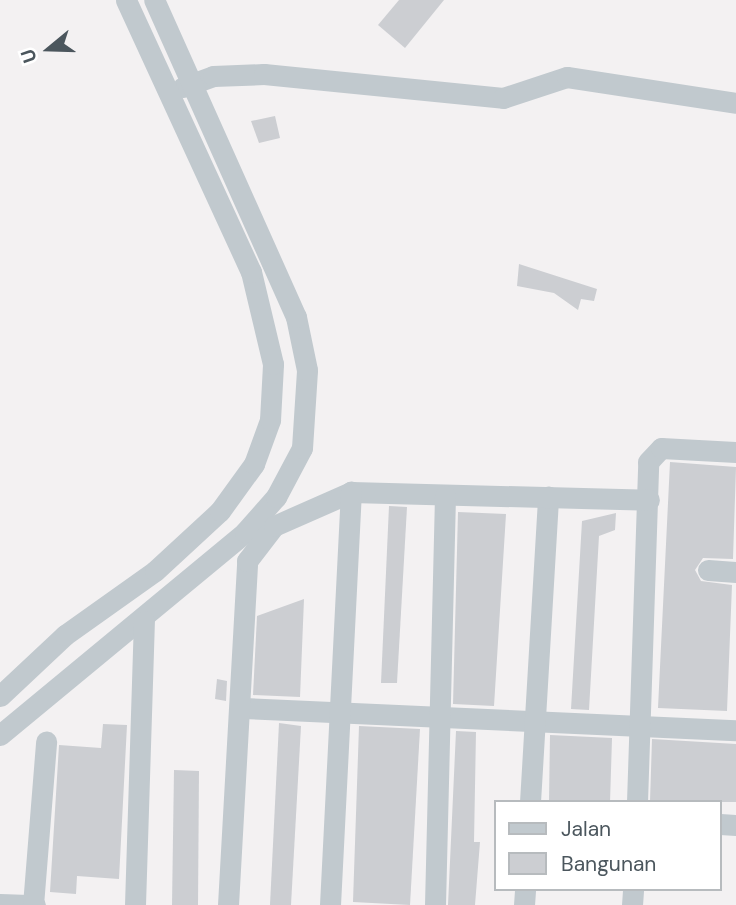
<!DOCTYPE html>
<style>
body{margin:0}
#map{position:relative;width:736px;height:905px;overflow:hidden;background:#f3f1f2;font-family:"DM Sans",sans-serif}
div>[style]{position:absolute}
.building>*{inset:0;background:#ccced2}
.minor>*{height:21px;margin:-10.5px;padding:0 10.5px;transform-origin:10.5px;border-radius:10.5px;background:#c1c9ce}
span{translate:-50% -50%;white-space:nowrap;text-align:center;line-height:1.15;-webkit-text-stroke:7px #fff;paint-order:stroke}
.legend{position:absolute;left:494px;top:800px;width:228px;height:91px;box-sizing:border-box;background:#fff;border:2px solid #b7bbbe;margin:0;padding:9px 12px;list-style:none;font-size:21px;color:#4b565d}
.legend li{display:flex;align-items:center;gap:14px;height:35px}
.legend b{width:35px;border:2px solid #b7bbbe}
.north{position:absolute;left:14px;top:14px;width:70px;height:70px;-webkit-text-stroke:5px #fff;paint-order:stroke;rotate:251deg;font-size:19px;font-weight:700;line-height:28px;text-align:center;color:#4b565d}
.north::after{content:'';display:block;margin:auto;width:24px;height:32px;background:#4b565d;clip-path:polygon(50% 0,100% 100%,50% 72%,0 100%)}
</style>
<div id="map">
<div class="building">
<div style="clip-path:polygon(399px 0,444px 0,405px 48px,378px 25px)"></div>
<div style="clip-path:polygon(275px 116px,280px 138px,259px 143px,251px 121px)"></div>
<div style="clip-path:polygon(519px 264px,597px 289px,594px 301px,581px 299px,578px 310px,554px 293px,517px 286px)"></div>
<div style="clip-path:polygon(670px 462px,736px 467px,733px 559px,703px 558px,695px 570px,701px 581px,732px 585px,727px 711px,658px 708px)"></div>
<div style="clip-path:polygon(389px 506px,407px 507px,397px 683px,381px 683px)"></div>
<div style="clip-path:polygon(458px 512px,506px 514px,494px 706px,453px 704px)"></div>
<div style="clip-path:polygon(616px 513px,615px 530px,599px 536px,589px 710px,571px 709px,582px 521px)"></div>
<div style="clip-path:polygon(304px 599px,300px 697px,253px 695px,257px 616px)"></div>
<div style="clip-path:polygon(217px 679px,227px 681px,226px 701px,215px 699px)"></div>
<div style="clip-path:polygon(279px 723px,301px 726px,291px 905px,270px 905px)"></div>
<div style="clip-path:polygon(103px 724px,127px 725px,119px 879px,77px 876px,76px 894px,50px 892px,59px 745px,101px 748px)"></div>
<div style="clip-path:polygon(359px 726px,420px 729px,410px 905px,353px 902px)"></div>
<div style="clip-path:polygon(456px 731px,476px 732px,474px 842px,480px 842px,475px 905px,448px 905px)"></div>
<div style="clip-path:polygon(550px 735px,612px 738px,610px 802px,549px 802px)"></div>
<div style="clip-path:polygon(652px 739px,736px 744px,736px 802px,650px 802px)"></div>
<div style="clip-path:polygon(174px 770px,199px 771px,198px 905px,172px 905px)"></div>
</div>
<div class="minor">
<div style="left:183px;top:87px;width:32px;rotate:-20deg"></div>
<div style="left:213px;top:76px;width:51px;rotate:-2.2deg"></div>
<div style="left:264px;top:74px;width:240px;rotate:5.7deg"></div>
<div style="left:503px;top:98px;width:67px;rotate:-18.2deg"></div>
<div style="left:567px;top:77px;width:171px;rotate:8.7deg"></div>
<div style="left:708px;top:570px;width:28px;rotate:4deg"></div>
<div style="left:0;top:696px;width:89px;rotate:-43.2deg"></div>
<div style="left:65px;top:635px;width:110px;rotate:-35.4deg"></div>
<div style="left:155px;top:571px;width:88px;rotate:-42.7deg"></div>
<div style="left:220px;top:511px;width:58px;rotate:-54.1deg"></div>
<div style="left:254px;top:464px;width:47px;rotate:-70deg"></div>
<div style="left:270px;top:420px;width:56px;rotate:-86.9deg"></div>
<div style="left:273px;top:364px;width:95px;rotate:-103.4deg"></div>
<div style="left:251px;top:272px;width:299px;rotate:-114.7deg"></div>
<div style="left:243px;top:708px;width:493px;rotate:2.6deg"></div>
<div style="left:0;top:735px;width:318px;rotate:-39.6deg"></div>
<div style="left:245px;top:532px;width:47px;rotate:-48.5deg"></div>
<div style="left:276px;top:497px;width:55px;rotate:-62deg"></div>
<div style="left:302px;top:448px;width:78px;rotate:-86.3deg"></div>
<div style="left:307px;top:370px;width:54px;rotate:-101.7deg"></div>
<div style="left:296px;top:317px;width:347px;rotate:-114.1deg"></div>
<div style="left:530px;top:802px;width:306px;rotate:-86.6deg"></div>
<div style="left:637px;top:802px;width:340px;rotate:-88.1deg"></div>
<div style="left:648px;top:462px;width:19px;rotate:-47deg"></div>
<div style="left:661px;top:448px;width:75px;rotate:3.1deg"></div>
<div style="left:720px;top:824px;width:16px;rotate:4deg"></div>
<div style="left:0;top:904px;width:35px;rotate:2deg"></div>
<div style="left:33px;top:905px;width:164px;rotate:-85.4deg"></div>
<div style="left:135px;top:905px;width:284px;rotate:-88.2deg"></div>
<div style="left:228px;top:905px;width:345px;rotate:-86.8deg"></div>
<div style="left:247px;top:561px;width:44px;rotate:-52.4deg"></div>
<div style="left:274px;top:526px;width:84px;rotate:-23.8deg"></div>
<div style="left:351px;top:492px;width:298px;rotate:1.5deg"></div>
<div style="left:330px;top:905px;width:414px;rotate:-87.1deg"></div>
<div style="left:435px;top:905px;width:409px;rotate:-88.6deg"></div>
<div style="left:524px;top:905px;width:16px;rotate:-86deg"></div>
<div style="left:632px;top:905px;width:16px;rotate:-86deg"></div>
</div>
<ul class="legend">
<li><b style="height:9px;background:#c1c9ce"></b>Jalan</li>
<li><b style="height:19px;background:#ccced2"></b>Bangunan</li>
</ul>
<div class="north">U</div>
</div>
